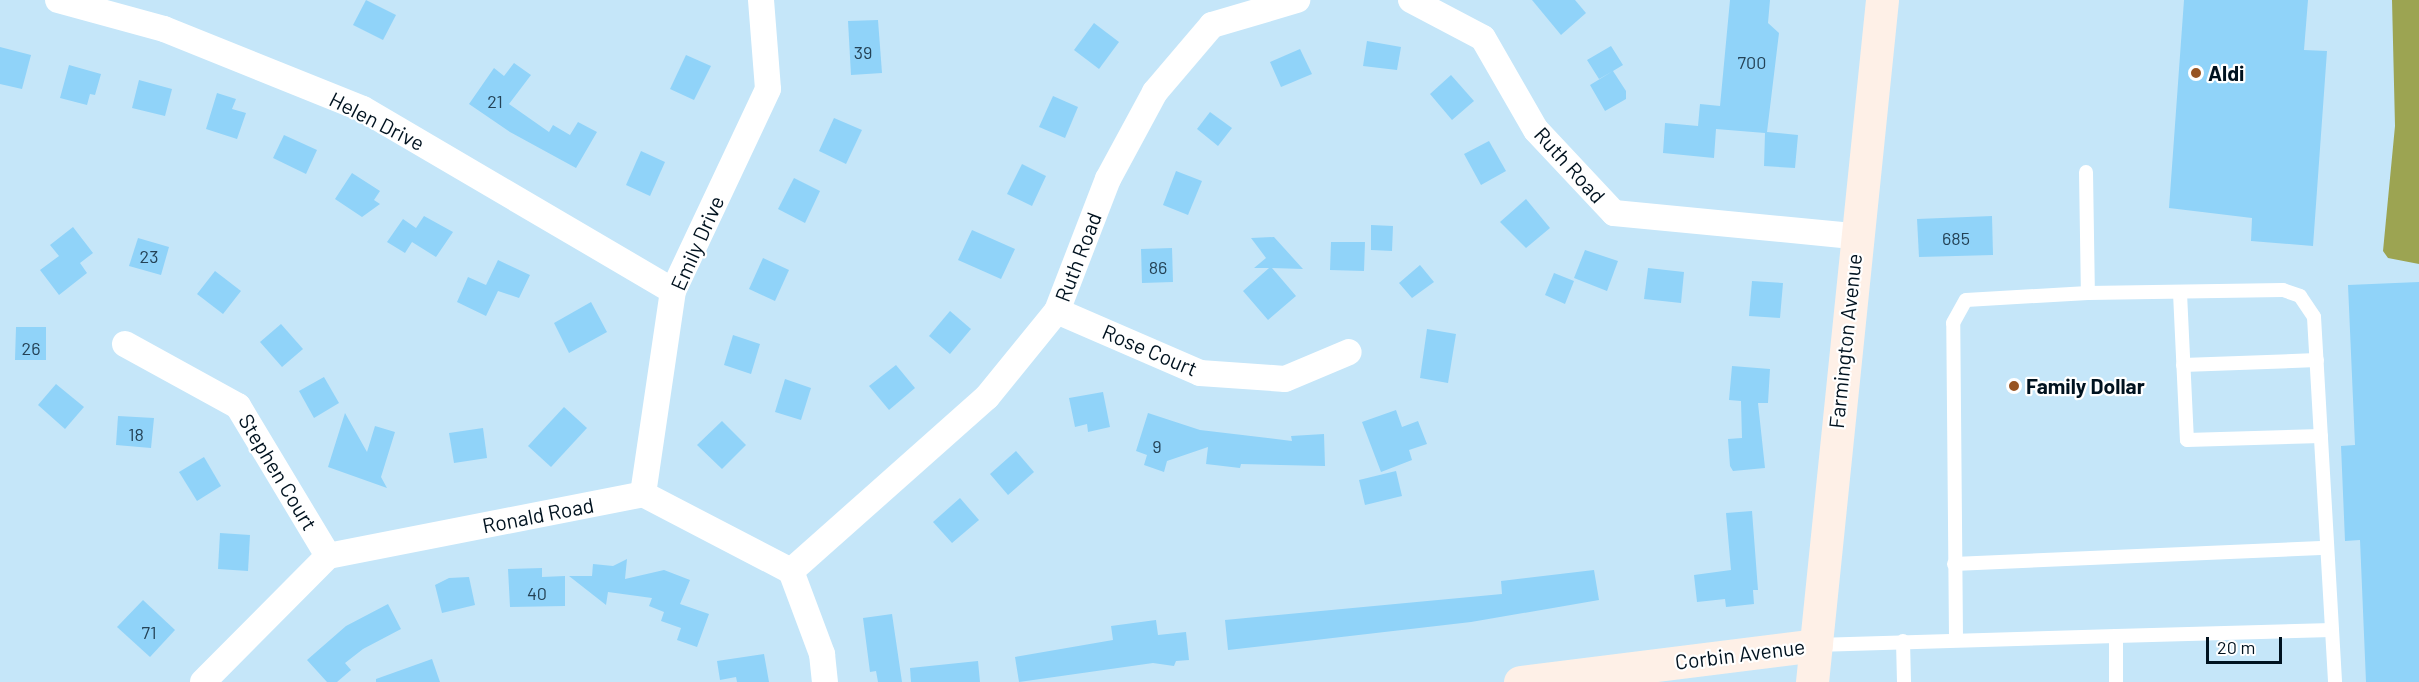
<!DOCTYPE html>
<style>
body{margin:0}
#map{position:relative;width:2419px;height:682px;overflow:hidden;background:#c5e6f9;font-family:Barlow,sans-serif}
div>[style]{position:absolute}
.forest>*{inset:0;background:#9ca452}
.building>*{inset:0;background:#90d3f9}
.service>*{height:14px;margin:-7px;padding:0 7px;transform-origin:7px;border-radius:7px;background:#fff}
.minor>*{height:26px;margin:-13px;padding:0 13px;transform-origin:13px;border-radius:13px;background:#fff}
.secondary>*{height:33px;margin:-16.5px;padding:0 16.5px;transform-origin:16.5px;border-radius:16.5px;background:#fef0e7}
.dots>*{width:16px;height:16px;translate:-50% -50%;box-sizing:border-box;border:3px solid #fff;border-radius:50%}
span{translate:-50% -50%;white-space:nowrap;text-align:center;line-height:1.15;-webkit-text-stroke:4.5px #fff;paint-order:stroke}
.number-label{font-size:18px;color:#244256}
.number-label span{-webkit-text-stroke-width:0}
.poi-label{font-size:21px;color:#00121f;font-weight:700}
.left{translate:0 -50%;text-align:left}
.street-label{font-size:21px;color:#00121f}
.scale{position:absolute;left:2206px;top:637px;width:76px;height:27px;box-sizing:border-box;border:3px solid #00121f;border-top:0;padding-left:8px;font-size:18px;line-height:21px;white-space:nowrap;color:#00121f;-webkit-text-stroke:4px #fff;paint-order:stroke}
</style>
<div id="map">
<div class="forest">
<div style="clip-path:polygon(2392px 0,2419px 0,2419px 264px,2388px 258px,2383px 251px,2395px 126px)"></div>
</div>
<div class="building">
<div style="clip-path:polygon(366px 0,396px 15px,383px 40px,353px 25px)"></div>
<div style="clip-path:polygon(1532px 0,1575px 0,1586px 13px,1561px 35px)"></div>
<div style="clip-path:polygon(1730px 0,1770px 0,1768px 23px,1779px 33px,1767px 132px,1798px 135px,1795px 168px,1764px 166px,1765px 133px,1716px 129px,1714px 158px,1663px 153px,1665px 123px,1698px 126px,1700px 104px,1720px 106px)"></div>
<div style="clip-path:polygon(2184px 0,2308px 0,2304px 50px,2327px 51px,2313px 246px,2251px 241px,2252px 218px,2169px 208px)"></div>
<div style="clip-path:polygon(878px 20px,882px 73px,851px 75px,848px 21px)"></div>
<div style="clip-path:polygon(1094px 23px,1119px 42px,1099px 69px,1074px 50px)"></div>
<div style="clip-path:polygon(1367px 41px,1401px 47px,1397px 70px,1363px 66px)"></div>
<div style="clip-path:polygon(1611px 46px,1623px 65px,1613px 71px,1626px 91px,1626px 99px,1605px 111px,1590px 85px,1613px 71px,1599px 79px,1587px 60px)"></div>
<div style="clip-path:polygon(0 47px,31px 55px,22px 89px,0 84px)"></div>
<div style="clip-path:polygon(1300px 49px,1312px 74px,1281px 87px,1270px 62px)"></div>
<div style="clip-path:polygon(686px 55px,711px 66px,694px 100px,670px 89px)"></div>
<div style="clip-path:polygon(514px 63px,531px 75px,509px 104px,549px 132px,553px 125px,570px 135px,578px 122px,597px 132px,576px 168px,510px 132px,469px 104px,494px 68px,504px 76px)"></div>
<div style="clip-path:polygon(69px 65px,101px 74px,95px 95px,90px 94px,87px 105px,60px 98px)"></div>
<div style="clip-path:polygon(1451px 75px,1474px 101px,1452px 120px,1430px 94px)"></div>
<div style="clip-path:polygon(139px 80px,172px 89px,165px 116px,132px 108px)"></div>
<div style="clip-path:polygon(217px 93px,236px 99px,232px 109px,246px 113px,237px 139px,206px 129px)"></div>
<div style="clip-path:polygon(1053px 96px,1078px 107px,1065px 138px,1039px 127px)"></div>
<div style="clip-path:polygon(1210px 112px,1232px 128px,1218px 146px,1197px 129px)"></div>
<div style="clip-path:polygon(834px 118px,862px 130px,846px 164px,819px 151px)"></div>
<div style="clip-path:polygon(284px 135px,317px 150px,306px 174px,273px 158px)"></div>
<div style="clip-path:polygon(1489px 141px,1506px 171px,1481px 185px,1464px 154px)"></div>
<div style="clip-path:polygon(641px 151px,665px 162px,650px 196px,626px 185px)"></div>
<div style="clip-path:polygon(1022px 164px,1046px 176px,1032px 206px,1007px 194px)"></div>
<div style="clip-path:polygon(1176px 171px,1202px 181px,1188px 215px,1163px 205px)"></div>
<div style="clip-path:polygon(352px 173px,380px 191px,374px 200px,380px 204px,362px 217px,335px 199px)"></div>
<div style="clip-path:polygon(794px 178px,820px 191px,805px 223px,778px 209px)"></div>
<div style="clip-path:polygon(1526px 199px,1550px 228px,1526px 248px,1500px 222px)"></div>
<div style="clip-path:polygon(424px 216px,453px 232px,436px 257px,412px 242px,405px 253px,387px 242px,403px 219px,416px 228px)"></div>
<div style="clip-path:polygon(1992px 216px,1993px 255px,1919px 257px,1917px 219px)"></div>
<div style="clip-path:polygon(1371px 225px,1393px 226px,1392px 251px,1371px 250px)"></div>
<div style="clip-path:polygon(73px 227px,93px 253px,80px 263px,87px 273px,59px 295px,40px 270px,59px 256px,50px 245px)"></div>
<div style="clip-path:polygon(972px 230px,1015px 249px,1001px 279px,958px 260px)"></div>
<div style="clip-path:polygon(1274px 237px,1303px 269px,1272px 268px,1296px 296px,1268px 320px,1243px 291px,1269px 268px,1254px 268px,1266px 258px,1251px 238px)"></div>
<div style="clip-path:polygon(138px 238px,169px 247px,161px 275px,129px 266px)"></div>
<div style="clip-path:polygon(1331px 242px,1365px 242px,1364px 271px,1330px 270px)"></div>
<div style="clip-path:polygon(1172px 248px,1173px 282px,1142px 283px,1141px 249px)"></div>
<div style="clip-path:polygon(1585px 250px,1618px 261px,1607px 291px,1574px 278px)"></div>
<div style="clip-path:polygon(763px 258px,789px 270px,775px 301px,749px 289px)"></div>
<div style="clip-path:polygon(498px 260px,530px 275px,519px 298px,498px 291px,486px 316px,457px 302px,468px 277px,486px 285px)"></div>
<div style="clip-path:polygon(1420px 265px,1434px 282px,1412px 298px,1399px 283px)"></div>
<div style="clip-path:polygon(1648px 268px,1684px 272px,1681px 303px,1644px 299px)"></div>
<div style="clip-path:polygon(215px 271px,241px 291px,223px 314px,197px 294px)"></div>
<div style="clip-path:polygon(1554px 273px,1574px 281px,1565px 304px,1545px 295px)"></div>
<div style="clip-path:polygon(1752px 281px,1783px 283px,1780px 318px,1749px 316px)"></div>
<div style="clip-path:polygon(2419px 282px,2419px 682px,2366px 682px,2360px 540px,2345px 541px,2341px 446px,2355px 445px,2348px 285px)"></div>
<div style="clip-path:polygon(591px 302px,607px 332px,569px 353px,554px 323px)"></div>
<div style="clip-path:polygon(950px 311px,971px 329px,950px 354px,929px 336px)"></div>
<div style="clip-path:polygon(281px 324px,303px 349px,282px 367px,260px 342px)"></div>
<div style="clip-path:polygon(16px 327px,46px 327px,46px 360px,15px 360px)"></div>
<div style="clip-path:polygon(1427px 329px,1456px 334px,1448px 383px,1420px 378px)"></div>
<div style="clip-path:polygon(733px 335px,760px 344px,751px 374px,724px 365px)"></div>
<div style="clip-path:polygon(896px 365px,915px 388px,889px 410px,869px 386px)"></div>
<div style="clip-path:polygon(1732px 366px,1770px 369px,1768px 403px,1758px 403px,1765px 468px,1733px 471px,1730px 466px,1728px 439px,1742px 438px,1741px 401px,1729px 400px)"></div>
<div style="clip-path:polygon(324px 377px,339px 403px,314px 418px,299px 391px)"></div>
<div style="clip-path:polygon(785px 379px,811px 388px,801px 420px,775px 412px)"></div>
<div style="clip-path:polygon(56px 384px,84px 407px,65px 429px,38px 405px)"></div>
<div style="clip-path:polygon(1103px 392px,1110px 427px,1088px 432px,1087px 424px,1075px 427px,1069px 398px)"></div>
<div style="clip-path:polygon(564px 407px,587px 428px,551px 467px,528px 446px)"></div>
<div style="clip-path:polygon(1396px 410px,1402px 427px,1418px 421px,1427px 444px,1409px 450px,1412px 460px,1381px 472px,1362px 422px)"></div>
<div style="clip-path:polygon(345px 413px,367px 452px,375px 426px,395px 432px,381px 477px,387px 488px,328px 467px)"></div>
<div style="clip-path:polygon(1148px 413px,1200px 430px,1292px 441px,1291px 436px,1324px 434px,1325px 466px,1241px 464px,1240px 468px,1206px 464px,1208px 447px,1167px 461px,1164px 472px,1144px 465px,1147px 455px,1136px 451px)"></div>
<div style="clip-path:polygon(118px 416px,154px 418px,151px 448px,116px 445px)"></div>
<div style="clip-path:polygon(722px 421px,746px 445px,722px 469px,697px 445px)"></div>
<div style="clip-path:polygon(483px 428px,487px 458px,454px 463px,449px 433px)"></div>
<div style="clip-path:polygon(1016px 451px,1034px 472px,1008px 495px,990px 474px)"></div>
<div style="clip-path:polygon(204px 457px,221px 486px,197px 501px,179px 472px)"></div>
<div style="clip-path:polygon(1396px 471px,1402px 496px,1365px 505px,1359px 480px)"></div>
<div style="clip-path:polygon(960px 498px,979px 520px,952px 543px,933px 522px)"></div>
<div style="clip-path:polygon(1752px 511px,1758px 590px,1753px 590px,1754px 604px,1726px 607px,1725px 599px,1697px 602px,1694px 575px,1731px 570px,1726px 513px)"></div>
<div style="clip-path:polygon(220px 533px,250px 535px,248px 571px,218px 569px)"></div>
<div style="clip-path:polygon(627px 559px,625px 579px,664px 570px,690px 580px,680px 604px,709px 614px,697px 647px,677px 640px,681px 628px,661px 621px,664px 612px,649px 606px,652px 598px,608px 592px,606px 605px,569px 576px,592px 576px,593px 564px,613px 566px)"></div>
<div style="clip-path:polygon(542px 568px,542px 577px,565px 576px,565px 606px,510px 607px,508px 569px)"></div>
<div style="clip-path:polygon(1594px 570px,1599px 600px,1471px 622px,1228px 650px,1225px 620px,1502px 594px,1501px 581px)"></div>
<div style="clip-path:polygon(469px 577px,475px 605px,442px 613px,435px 585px,449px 578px)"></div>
<div style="clip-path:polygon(143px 600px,175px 630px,150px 657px,117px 627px)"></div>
<div style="clip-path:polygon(388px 604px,401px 629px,363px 649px,345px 663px,351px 670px,337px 682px,327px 682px,307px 660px,346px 626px)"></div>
<div style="clip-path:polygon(892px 614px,902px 682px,878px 682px,876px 671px,870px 672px,863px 618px)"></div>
<div style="clip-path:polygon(1156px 620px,1158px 635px,1186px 632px,1189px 660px,1176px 661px,1174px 666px,1153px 663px,1019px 682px,1015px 657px,1113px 640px,1111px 626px)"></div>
<div style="clip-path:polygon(764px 654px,769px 682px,737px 682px,736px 677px,720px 680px,717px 661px)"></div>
<div style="clip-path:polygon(432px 659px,440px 682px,376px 682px,376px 679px)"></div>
<div style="clip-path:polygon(978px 661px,980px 682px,911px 682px,910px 668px)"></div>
</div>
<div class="service">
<div style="left:2086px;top:172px;width:121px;rotate:89.1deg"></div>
<div style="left:2088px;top:293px;width:195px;rotate:-0.9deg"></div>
<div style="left:2283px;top:290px;width:18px;rotate:19deg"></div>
<div style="left:2300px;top:296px;width:25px;rotate:56deg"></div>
<div style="left:2314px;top:317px;width:366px;rotate:86.7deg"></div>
<div style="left:2180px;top:293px;width:147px;rotate:87.3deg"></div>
<div style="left:2187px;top:440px;width:134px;rotate:-1.7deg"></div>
<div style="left:2183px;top:365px;width:134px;rotate:-2.1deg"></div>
<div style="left:1954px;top:564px;width:373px;rotate:-2.5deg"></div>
<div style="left:2116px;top:636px;width:216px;rotate:-1.6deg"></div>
<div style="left:1956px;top:638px;width:315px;rotate:-90.5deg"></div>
<div style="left:1953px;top:323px;width:26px;rotate:-61deg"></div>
<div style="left:1966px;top:300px;width:122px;rotate:-3.3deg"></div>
<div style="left:1903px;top:641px;width:41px;rotate:88.6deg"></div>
<div style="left:1816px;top:645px;width:300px;rotate:-1.7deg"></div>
<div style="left:2116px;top:636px;width:46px;rotate:90deg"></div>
</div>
<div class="minor">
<div style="left:58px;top:0;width:110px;rotate:15.3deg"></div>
<div style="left:164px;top:29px;width:214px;rotate:21.9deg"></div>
<div style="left:363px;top:109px;width:359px;rotate:30.4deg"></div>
<div style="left:1411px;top:0;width:81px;rotate:27.8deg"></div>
<div style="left:1483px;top:38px;width:106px;rotate:60.1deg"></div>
<div style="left:1536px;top:130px;width:114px;rotate:46.8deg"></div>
<div style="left:1614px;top:213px;width:242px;rotate:5.5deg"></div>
<div style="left:1057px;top:311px;width:156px;rotate:23.4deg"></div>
<div style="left:1200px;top:373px;width:85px;rotate:4deg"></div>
<div style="left:1285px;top:379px;width:69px;rotate:-22.9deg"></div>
<div style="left:125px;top:344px;width:129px;rotate:28.8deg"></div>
<div style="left:238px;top:406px;width:175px;rotate:59deg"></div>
<div style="left:643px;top:494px;width:205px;rotate:-81.6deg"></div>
<div style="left:673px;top:291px;width:223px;rotate:-64.8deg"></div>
<div style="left:768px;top:89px;width:89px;rotate:-94.5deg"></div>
<div style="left:791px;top:571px;width:262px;rotate:-41.6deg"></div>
<div style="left:987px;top:397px;width:111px;rotate:-50.9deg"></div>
<div style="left:1057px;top:311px;width:142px;rotate:-68.9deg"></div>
<div style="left:1108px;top:179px;width:99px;rotate:-61.6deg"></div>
<div style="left:1155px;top:92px;width:88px;rotate:-49.6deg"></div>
<div style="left:1212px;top:25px;width:89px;rotate:-16.4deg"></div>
<div style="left:203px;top:682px;width:177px;rotate:-45.2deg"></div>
<div style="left:328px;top:556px;width:321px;rotate:-11.1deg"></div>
<div style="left:643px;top:494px;width:167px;rotate:27.5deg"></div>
<div style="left:791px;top:571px;width:89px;rotate:69.5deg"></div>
<div style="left:822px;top:654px;width:28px;rotate:84deg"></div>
</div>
<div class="secondary">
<div style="left:1520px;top:682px;width:298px;rotate:-7.1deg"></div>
<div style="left:1812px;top:682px;width:686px;rotate:-84.14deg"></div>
</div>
<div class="dots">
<div style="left:2196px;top:73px;background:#975423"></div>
<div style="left:2014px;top:386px;background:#975423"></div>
</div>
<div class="number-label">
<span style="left:863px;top:52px">39</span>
<span style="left:1752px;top:62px">700</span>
<span style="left:495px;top:101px">21</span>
<span style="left:1956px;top:238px">685</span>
<span style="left:149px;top:256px">23</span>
<span style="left:1158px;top:267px">86</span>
<span style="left:31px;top:348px">26</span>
<span style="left:136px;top:434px">18</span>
<span style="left:1157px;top:446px">9</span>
<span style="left:537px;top:593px">40</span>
<span style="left:149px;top:632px">71</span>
</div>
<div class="poi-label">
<span class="left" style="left:2208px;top:73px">Aldi</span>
<span class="left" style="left:2026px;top:386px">Family Dollar</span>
</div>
<div class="street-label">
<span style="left:377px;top:121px;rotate:27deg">Helen Drive</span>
<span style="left:1570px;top:165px;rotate:48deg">Ruth Road</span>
<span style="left:697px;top:243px;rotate:-66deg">Emily Drive</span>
<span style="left:1078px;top:257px;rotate:-69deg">Ruth Road</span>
<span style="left:1845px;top:341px;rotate:-84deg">Farmington Avenue</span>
<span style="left:1150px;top:350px;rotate:23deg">Rose Court</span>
<span style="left:278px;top:472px;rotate:59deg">Stephen Court</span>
<span style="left:538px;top:515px;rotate:-11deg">Ronald Road</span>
<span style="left:1740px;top:654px;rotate:-7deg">Corbin Avenue</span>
</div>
<div class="scale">20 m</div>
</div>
